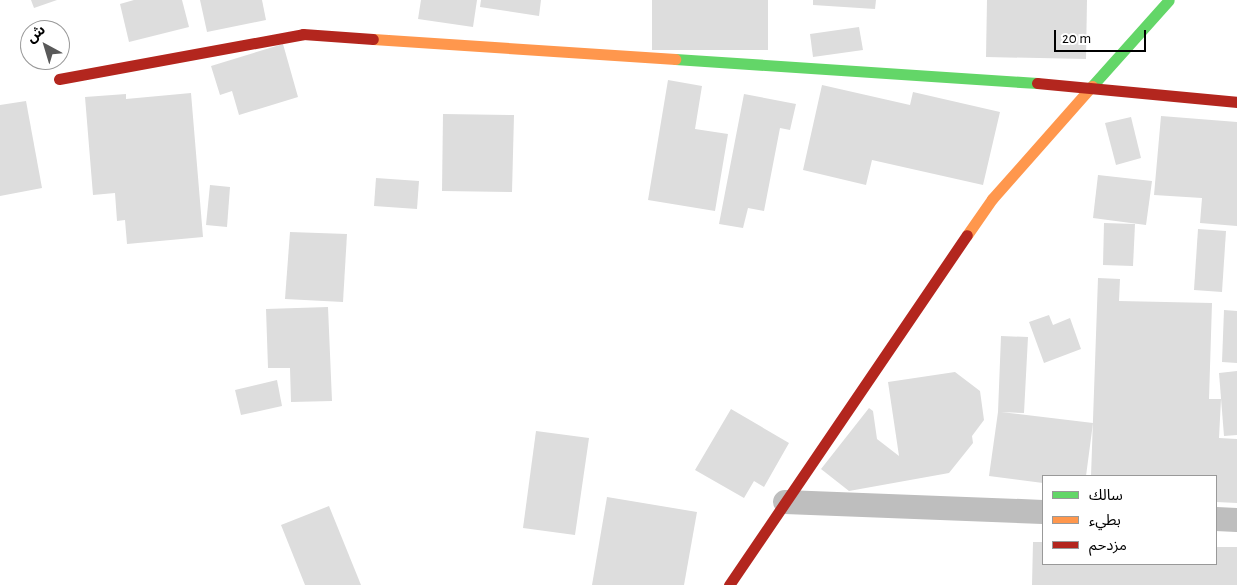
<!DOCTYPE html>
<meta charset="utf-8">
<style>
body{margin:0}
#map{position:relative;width:1237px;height:585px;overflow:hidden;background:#fff;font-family:"Alegreya Sans","Noto Sans Arabic",sans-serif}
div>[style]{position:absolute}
.building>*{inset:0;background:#ddd}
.street>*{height:24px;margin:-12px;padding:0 12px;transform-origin:12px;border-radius:12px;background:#bebebe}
.fast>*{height:11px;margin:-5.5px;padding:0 5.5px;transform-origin:5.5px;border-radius:5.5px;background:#63d668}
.slow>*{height:11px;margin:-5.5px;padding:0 5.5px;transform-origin:5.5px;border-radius:5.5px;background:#ff974d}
.jam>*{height:11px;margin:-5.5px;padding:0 5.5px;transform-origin:5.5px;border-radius:5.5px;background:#b3261e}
span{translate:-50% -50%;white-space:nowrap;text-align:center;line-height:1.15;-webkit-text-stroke:4.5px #fff;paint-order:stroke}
.legend{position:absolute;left:1042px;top:475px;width:175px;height:90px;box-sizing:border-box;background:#fff;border:1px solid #999;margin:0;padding:6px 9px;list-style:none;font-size:15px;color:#000}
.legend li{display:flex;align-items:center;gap:10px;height:25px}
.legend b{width:25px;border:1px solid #999}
.north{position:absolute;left:20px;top:20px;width:50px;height:50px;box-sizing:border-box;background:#fff;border:1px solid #999;border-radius:50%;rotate:321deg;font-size:14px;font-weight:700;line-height:20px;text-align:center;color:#000}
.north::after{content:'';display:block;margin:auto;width:18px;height:22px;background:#595959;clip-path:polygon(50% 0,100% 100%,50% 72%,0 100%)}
.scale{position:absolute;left:1054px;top:30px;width:92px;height:22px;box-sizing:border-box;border:2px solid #000;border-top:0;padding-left:6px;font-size:15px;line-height:18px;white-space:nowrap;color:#000;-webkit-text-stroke:4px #fff;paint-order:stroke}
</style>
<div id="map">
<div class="building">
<div style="clip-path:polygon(31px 0,57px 0,34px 8px)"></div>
<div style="clip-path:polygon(134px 0,182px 0,189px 27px,129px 42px,120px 4px)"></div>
<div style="clip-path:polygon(200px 0,262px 0,266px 20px,207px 32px)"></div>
<div style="clip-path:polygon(421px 0,477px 0,473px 27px,418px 19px)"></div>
<div style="clip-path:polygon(481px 0,541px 0,539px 16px,480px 7px)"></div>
<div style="clip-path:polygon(652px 0,768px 0,768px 50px,652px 50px)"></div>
<div style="clip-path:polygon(813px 0,876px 0,875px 9px,813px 5px)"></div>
<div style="clip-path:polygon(987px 0,1087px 0,1086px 59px,986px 57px)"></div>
<div style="clip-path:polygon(859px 27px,863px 50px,813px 57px,810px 34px)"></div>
<div style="clip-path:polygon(283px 44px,298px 97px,239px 115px,232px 91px,220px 95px,211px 66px)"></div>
<div style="clip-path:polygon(668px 80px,702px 86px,695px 129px,728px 134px,715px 211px,648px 200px)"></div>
<div style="clip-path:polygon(822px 85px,910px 105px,913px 92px,1000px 112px,983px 185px,872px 160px,866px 185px,803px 170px)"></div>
<div style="clip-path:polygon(191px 93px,203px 237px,127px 244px,125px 220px,117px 221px,115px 193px,93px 195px,85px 97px,126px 94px,126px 99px)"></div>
<div style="clip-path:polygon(744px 94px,796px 104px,790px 130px,780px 128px,764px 211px,748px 208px,743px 228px,719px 224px)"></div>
<div style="clip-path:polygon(26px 101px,42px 188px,0 196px,0 105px)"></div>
<div style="clip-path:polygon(443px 114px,514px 115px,512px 192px,442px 191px)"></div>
<div style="clip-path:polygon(1161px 116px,1237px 122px,1237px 226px,1200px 223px,1202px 198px,1154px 195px)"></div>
<div style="clip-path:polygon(1131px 117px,1141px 158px,1116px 165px,1105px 123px)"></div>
<div style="clip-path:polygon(1098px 175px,1152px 181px,1146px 225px,1093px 218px)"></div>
<div style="clip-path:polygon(376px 178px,419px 181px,417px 209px,374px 206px)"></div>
<div style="clip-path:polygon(210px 185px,230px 187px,227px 227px,206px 225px)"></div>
<div style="clip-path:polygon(1104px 223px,1135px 224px,1133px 266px,1103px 265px)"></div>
<div style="clip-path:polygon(1198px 229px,1226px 231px,1222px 292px,1194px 290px)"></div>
<div style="clip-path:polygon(290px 232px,347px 234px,343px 302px,285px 299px)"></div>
<div style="clip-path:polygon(1098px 278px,1120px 279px,1119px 301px,1212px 303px,1209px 399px,1221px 399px,1219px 438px,1237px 439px,1237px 503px,1216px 502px,1216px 476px,1091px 476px)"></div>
<div style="clip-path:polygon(328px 307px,332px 401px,291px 402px,290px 368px,268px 368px,266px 309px)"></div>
<div style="clip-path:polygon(1224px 310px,1237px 311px,1237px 363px,1222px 362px)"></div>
<div style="clip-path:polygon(1049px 315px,1053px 325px,1070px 318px,1081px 349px,1044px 363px,1029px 322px)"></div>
<div style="clip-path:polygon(1001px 336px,1028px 337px,1024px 413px,1001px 412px,1093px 423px,1086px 476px,1043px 476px,1043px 483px,989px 476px,998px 412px)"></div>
<div style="clip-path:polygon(1237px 371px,1237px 435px,1224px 436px,1219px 373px)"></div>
<div style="clip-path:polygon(955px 372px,980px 391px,984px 420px,972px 436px,973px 443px,949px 473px,849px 491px,821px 469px,869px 408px,873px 411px,877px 439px,899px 456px,888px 382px)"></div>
<div style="clip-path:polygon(277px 380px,282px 406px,241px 415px,235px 390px)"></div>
<div style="clip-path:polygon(731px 409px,789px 443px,764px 487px,754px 481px,744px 498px,695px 470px)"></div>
<div style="clip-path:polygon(536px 431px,589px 438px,575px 535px,523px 528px)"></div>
<div style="clip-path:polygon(607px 497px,697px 512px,684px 585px,592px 585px)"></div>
<div style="clip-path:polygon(329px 506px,361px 585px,305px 585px,281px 525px)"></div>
<div style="clip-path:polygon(1033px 542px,1043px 542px,1043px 564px,1216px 564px,1216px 547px,1237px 547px,1237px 585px,1032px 585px)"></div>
</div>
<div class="street">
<div style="left:785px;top:502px;width:258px;rotate:2.2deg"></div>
<div style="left:1216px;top:519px;width:21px;rotate:3deg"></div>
</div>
<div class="fast">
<div style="left:675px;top:59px;width:363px;rotate:3.8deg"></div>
<div style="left:1092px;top:86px;width:115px;rotate:-48.2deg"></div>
</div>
<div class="slow">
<div style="left:373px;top:39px;width:303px;rotate:3.8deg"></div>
<div style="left:967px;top:235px;width:44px;rotate:-55.2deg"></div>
<div style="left:992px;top:199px;width:151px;rotate:-48.5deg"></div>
</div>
<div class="jam">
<div style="left:59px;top:79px;width:248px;rotate:-10.4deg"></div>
<div style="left:303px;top:34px;width:70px;rotate:4.1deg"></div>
<div style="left:1037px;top:83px;width:201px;rotate:5.4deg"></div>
<div style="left:729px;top:585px;width:423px;rotate:-55.8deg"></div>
</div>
<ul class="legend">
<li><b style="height:6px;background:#63d668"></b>سالك</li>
<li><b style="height:6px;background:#ff974d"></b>بطيء</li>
<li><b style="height:6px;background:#b3261e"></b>مزدحم</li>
</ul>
<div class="north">ش</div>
<div class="scale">20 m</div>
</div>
